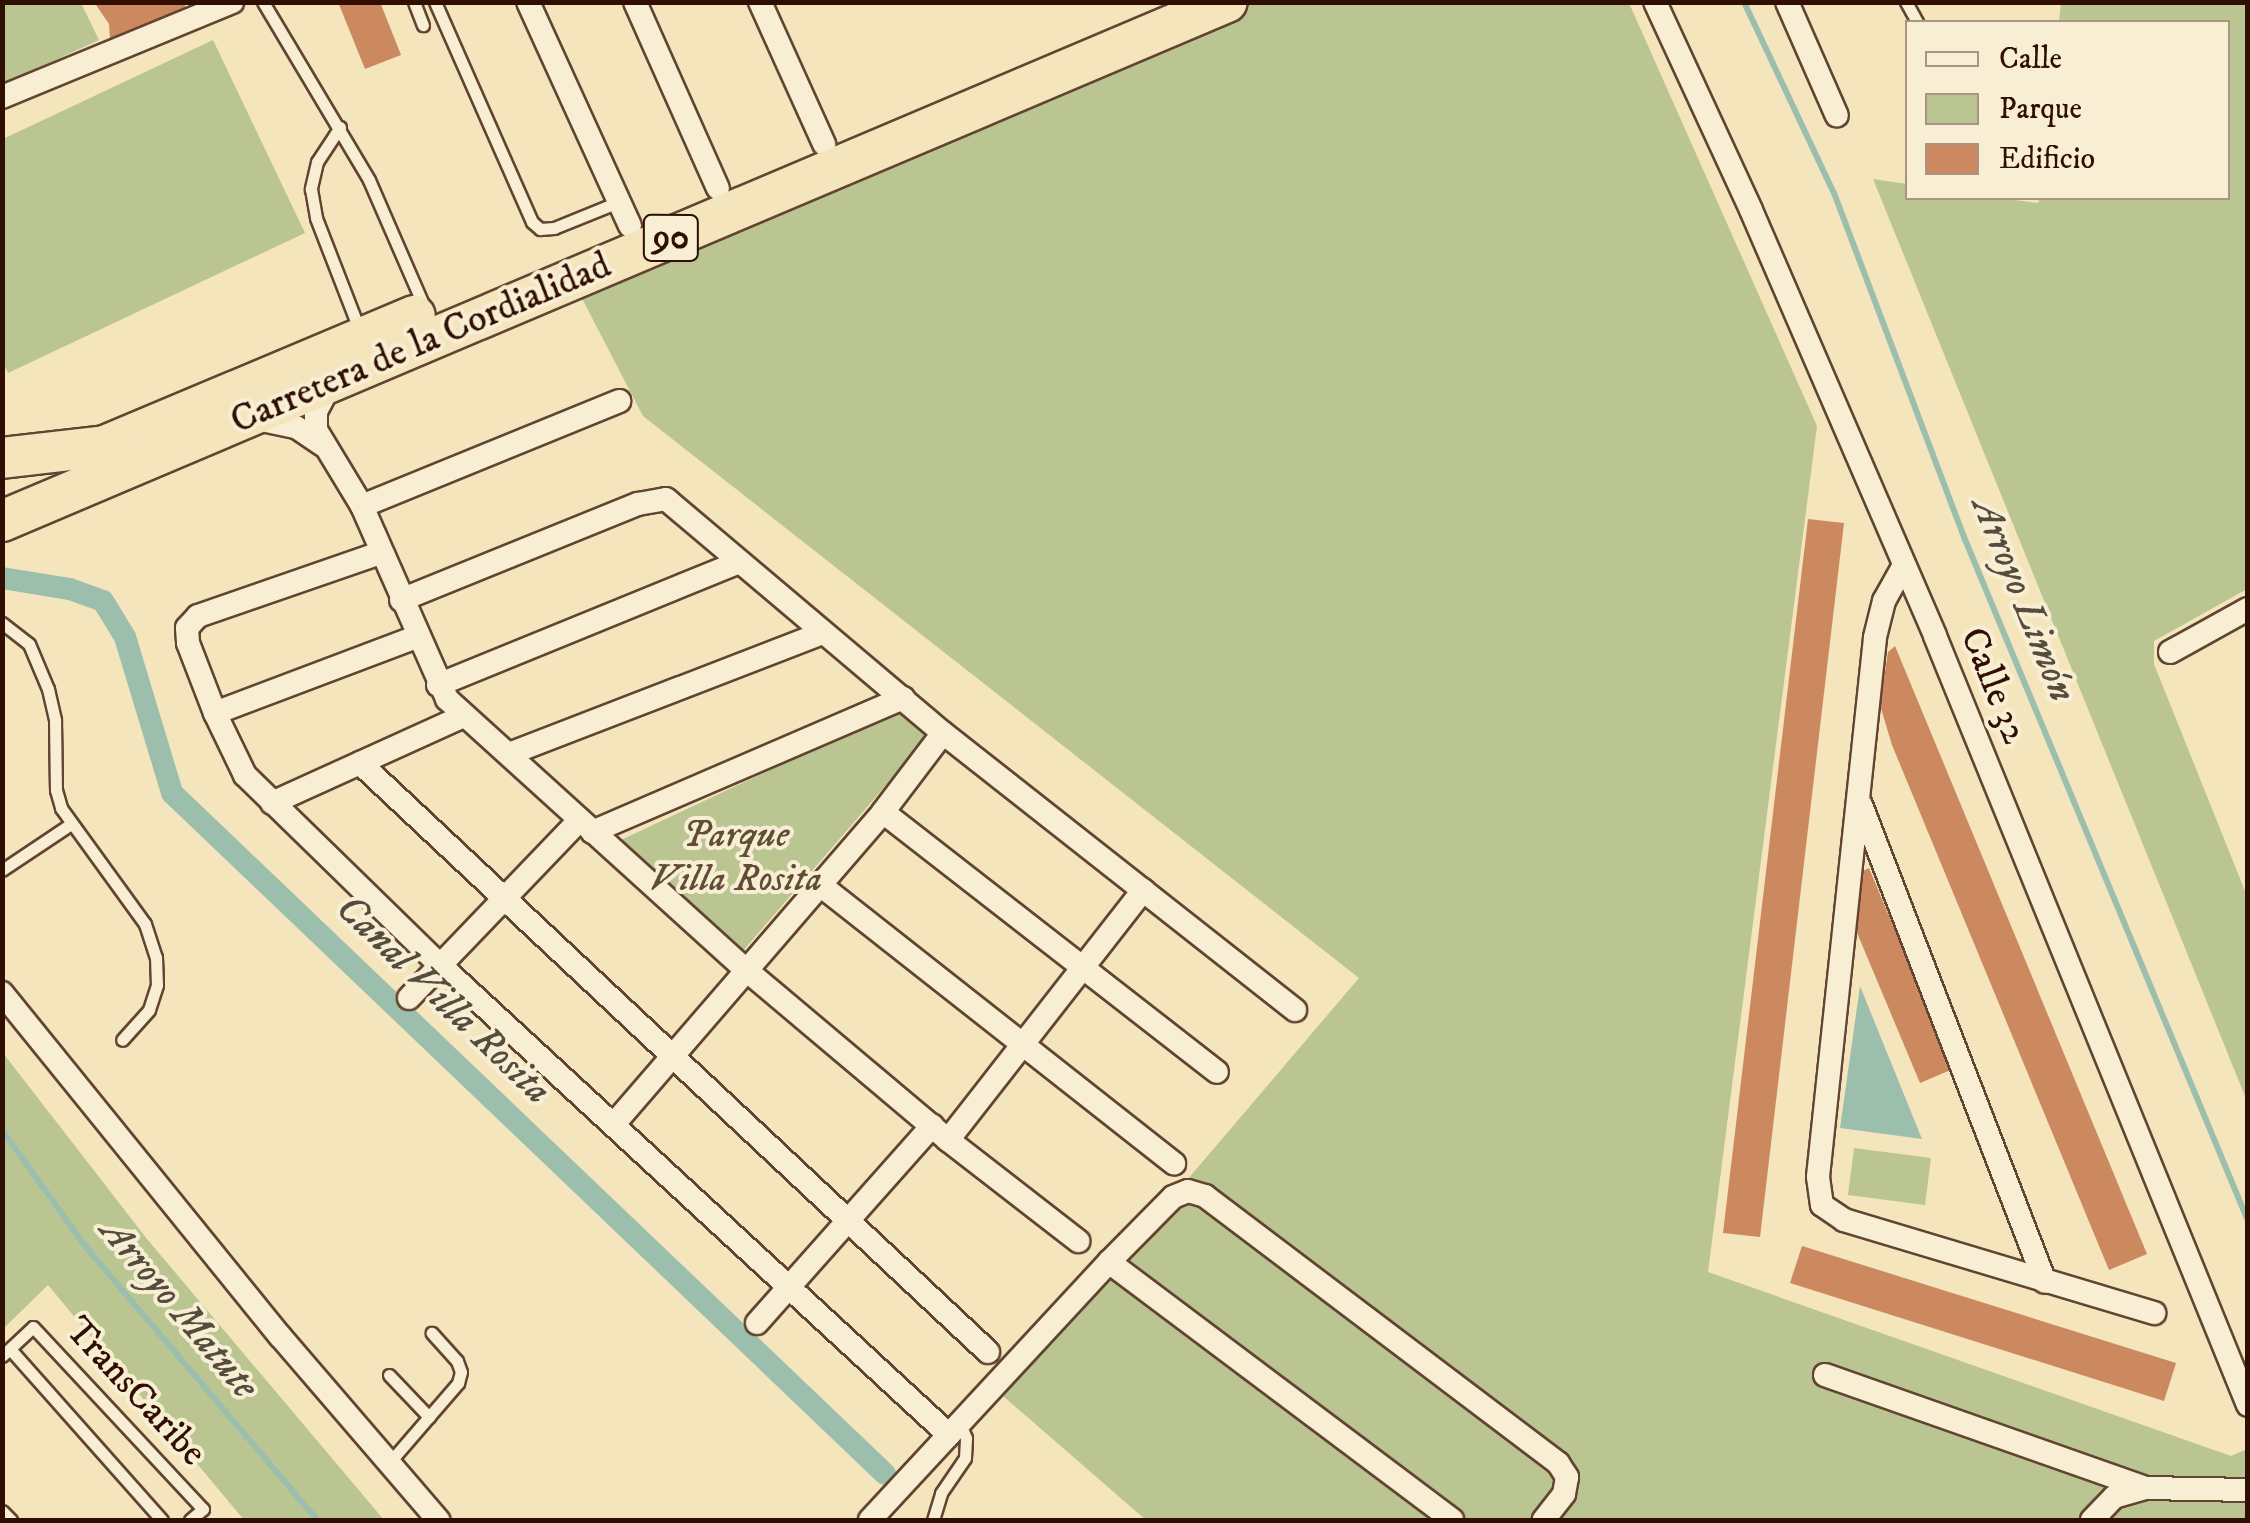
<!DOCTYPE html>
<meta charset="utf-8">
<style>
body{margin:0}
#map{position:relative;width:2250px;height:1523px;overflow:hidden;background:#f4e5bd;font-family:"IM FELL DW Pica",serif}
div>[style]{position:absolute}
.green>*{inset:0;background:#bac592}
.water>*{inset:0;background:#9cbfad}
.stream>*{height:6px;margin:-3px;padding:0 3px;transform-origin:3px;border-radius:3px;background:#9cbfad}
.canal>*{height:22px;margin:-11px;padding:0 11px;transform-origin:11px;border-radius:11px;background:#9cbfad}
.building>*{inset:0;background:#cc885e}
.roads{filter:drop-shadow(2px 0 #614431) drop-shadow(-2px 0 #614431) drop-shadow(0 2px #614431) drop-shadow(0 -2px #614431)}
.lane>*{height:11px;margin:-5.5px;padding:0 5.5px;transform-origin:5.5px;border-radius:5.5px;background:#f8eed4}
.street>*{height:22px;margin:-11px;padding:0 11px;transform-origin:11px;border-radius:11px;background:#f8eed4}
.highway>*{height:40px;margin:-20px;padding:0 20px;transform-origin:20px;border-radius:20px;background:#f4e5bd}
span{translate:-50% -50%;white-space:nowrap;text-align:center;line-height:1.15;-webkit-text-stroke:8px #f8eed4;paint-order:stroke}
.shield-label span{padding:2px 8px;background:#f8eed4;border:2px solid;border-radius:8px;-webkit-text-stroke-width:0}
.shield-label{font-size:35px;color:#300e02;font-weight:700}
.street-label{font-size:38px;color:#300e02}
.park-label{font-size:38px;color:#604e34;font-style:italic}
.water-label{font-size:40px;color:#564c3e;font-style:italic}
.frame{position:absolute;inset:0;border:5px solid #300e02;pointer-events:none}
.legend{position:absolute;left:1905px;top:20px;width:325px;height:180px;box-sizing:border-box;background:#f8eed4;border:2px solid #a89480;margin:0;padding:12px 18px;list-style:none;font-size:30px;color:#300e02}
.legend li{display:flex;align-items:center;gap:20px;height:50px}
.legend b{width:50px;border:2px solid #a89480}
</style>
<div id="map">
<div class="green">
<div style="clip-path:polygon(2px 3px,81px 3px,99px 40px,3px 84px)"></div>
<div style="clip-path:polygon(1244px 3px,1629px 3px,1817px 426px,1708px 1272px,2231px 1456px,2247px 1449px,2247px 1520px,1146px 1520px,1003px 1396px,1359px 978px,643px 416px,577px 289px)"></div>
<div style="clip-path:polygon(2061px 3px,2247px 3px,2247px 589px,2154px 641px,2154px 664px,2247px 896px,2247px 1101px,1873px 179px,1907px 184px,1908px 198px,2000px 198px,2038px 203px,2040px 198px,2228px 198px,2228px 22px,2059px 22px)"></div>
<div style="clip-path:polygon(213px 40px,305px 233px,8px 373px,2px 360px,3px 139px)"></div>
<div style="clip-path:polygon(902px 708px,931px 733px,742px 952px,621px 840px)"></div>
<div style="clip-path:polygon(3px 1053px,147px 1239px,384px 1520px,244px 1520px,48px 1285px,3px 1329px)"></div>
<div style="clip-path:polygon(1854px 1148px,1931px 1158px,1925px 1205px,1848px 1195px)"></div>
</div>
<div class="water">
<div style="clip-path:polygon(1860px 986px,1922px 1139px,1840px 1128px)"></div>
</div>
<div class="stream">
<div style="left:1744px;top:2px;width:211px;rotate:64.8deg"></div>
<div style="left:1834px;top:193px;width:368px;rotate:69.3deg"></div>
<div style="left:1964px;top:537px;width:741px;rotate:67.45deg"></div>
<div style="left:2px;top:1130px;width:143px;rotate:54.4deg"></div>
<div style="left:85px;top:1246px;width:359px;rotate:49.7deg"></div>
</div>
<div class="canal">
<div style="left:2px;top:578px;width:69px;rotate:9.2deg"></div>
<div style="left:70px;top:589px;width:35px;rotate:20deg"></div>
<div style="left:103px;top:601px;width:42px;rotate:58.6deg"></div>
<div style="left:125px;top:637px;width:163px;rotate:73.2deg"></div>
<div style="left:172px;top:793px;width:986px;rotate:43.68deg"></div>
</div>
<div class="building">
<div style="clip-path:polygon(94px 2px,185px 2px,185px 9px,148px 29px,142px 27px,110px 39px,109px 24px)"></div>
<div style="clip-path:polygon(338px 2px,380px 2px,401px 55px,365px 69px)"></div>
<div style="clip-path:polygon(1808px 519px,1844px 523px,1760px 1237px,1723px 1233px)"></div>
<div style="clip-path:polygon(1895px 646px,2147px 1254px,2109px 1270px,1892px 745px,1880px 705px,1888px 652px)"></div>
<div style="clip-path:polygon(1869px 868px,1953px 1069px,1920px 1083px,1855px 928px,1863px 871px)"></div>
<div style="clip-path:polygon(1802px 1246px,2176px 1363px,2164px 1401px,1790px 1283px)"></div>
</div>
<div class="roads">
<div class="lane">
<div style="left:263px;top:2px;width:207px;rotate:59.2deg"></div>
<div style="left:369px;top:180px;width:143px;rotate:66.5deg"></div>
<div style="left:414px;top:2px;width:25px;rotate:69deg"></div>
<div style="left:435px;top:2px;width:240px;rotate:66.2deg"></div>
<div style="left:532px;top:222px;width:11px;rotate:41deg"></div>
<div style="left:540px;top:229px;width:14px;rotate:-4deg"></div>
<div style="left:554px;top:228px;width:69px;rotate:-22.1deg"></div>
<div style="left:1906px;top:2px;width:23px;rotate:61deg"></div>
<div style="left:340px;top:127px;width:42px;rotate:123.3deg"></div>
<div style="left:317px;top:162px;width:28px;rotate:103deg"></div>
<div style="left:311px;top:189px;width:29px;rotate:80deg"></div>
<div style="left:316px;top:218px;width:124px;rotate:68.8deg"></div>
<div style="left:2px;top:623px;width:34px;rotate:38deg"></div>
<div style="left:29px;top:644px;width:49px;rotate:67.1deg"></div>
<div style="left:48px;top:689px;width:32px;rotate:77deg"></div>
<div style="left:55px;top:720px;width:70px;rotate:89.2deg"></div>
<div style="left:56px;top:790px;width:19px;rotate:74deg"></div>
<div style="left:61px;top:808px;width:143px;rotate:54.1deg"></div>
<div style="left:145px;top:924px;width:35px;rotate:72deg"></div>
<div style="left:156px;top:957px;width:28px;rotate:88deg"></div>
<div style="left:157px;top:985px;width:26px;rotate:108deg"></div>
<div style="left:149px;top:1010px;width:40px;rotate:132deg"></div>
<div style="left:2px;top:870px;width:83px;rotate:-33.7deg"></div>
<div style="left:10px;top:1349px;width:229px;rotate:48.4deg"></div>
<div style="left:2px;top:1356px;width:42px;rotate:-43.1deg"></div>
<div style="left:33px;top:1327px;width:249px;rotate:47deg"></div>
<div style="left:203px;top:1509px;width:17px;rotate:140deg"></div>
<div style="left:389px;top:1375px;width:58px;rotate:46.4deg"></div>
<div style="left:389px;top:1463px;width:106px;rotate:-49.2deg"></div>
<div style="left:458px;top:1383px;width:11px;rotate:-75deg"></div>
<div style="left:461px;top:1372px;width:12px;rotate:-110deg"></div>
<div style="left:457px;top:1361px;width:38px;rotate:-132deg"></div>
<div style="left:2px;top:1511px;width:13px;rotate:45deg"></div>
<div style="left:933px;top:1520px;width:28px;rotate:-73deg"></div>
<div style="left:941px;top:1493px;width:42px;rotate:-55.6deg"></div>
<div style="left:965px;top:1458px;width:20px;rotate:-87deg"></div>
<div style="left:966px;top:1438px;width:15px;rotate:-113deg"></div>
</div>
<div class="street">
<div style="left:528px;top:2px;width:246px;rotate:65.5deg"></div>
<div style="left:635px;top:2px;width:204px;rotate:66deg"></div>
<div style="left:760px;top:2px;width:156px;rotate:65.7deg"></div>
<div style="left:1655px;top:2px;width:229px;rotate:65.2deg"></div>
<div style="left:1751px;top:210px;width:464px;rotate:66.6deg"></div>
<div style="left:1935px;top:636px;width:830px;rotate:67.85deg"></div>
<div style="left:1787px;top:2px;width:124px;rotate:66.3deg"></div>
<div style="left:2px;top:97px;width:249px;rotate:-22.4deg"></div>
<div style="left:330px;top:385px;width:30px;rotate:118deg"></div>
<div style="left:316px;top:411px;width:19px;rotate:90deg"></div>
<div style="left:316px;top:430px;width:89px;rotate:58.8deg"></div>
<div style="left:362px;top:506px;width:211px;rotate:66.2deg"></div>
<div style="left:447px;top:699px;width:402px;rotate:42.2deg"></div>
<div style="left:745px;top:969px;width:265px;rotate:40.1deg"></div>
<div style="left:948px;top:1140px;width:165px;rotate:37.8deg"></div>
<div style="left:257px;top:419px;width:40px;rotate:12deg"></div>
<div style="left:296px;top:427px;width:32px;rotate:34deg"></div>
<div style="left:362px;top:506px;width:278px;rotate:-22.2deg"></div>
<div style="left:380px;top:553px;width:193px;rotate:160.9deg"></div>
<div style="left:198px;top:616px;width:16px;rotate:133deg"></div>
<div style="left:187px;top:628px;width:15px;rotate:86deg"></div>
<div style="left:188px;top:643px;width:75px;rotate:68.9deg"></div>
<div style="left:215px;top:713px;width:69px;rotate:64.2deg"></div>
<div style="left:245px;top:775px;width:272px;rotate:44.3deg"></div>
<div style="left:440px;top:965px;width:693px;rotate:42.72deg"></div>
<div style="left:1904px;top:565px;width:41px;rotate:119.1deg"></div>
<div style="left:1884px;top:601px;width:38px;rotate:104deg"></div>
<div style="left:1875px;top:638px;width:542px;rotate:96.04deg"></div>
<div style="left:1818px;top:1177px;width:28px;rotate:82deg"></div>
<div style="left:1822px;top:1205px;width:27px;rotate:34deg"></div>
<div style="left:1844px;top:1220px;width:324px;rotate:16.7deg"></div>
<div style="left:401px;top:600px;width:256px;rotate:-22.1deg"></div>
<div style="left:638px;top:504px;width:28px;rotate:-10deg"></div>
<div style="left:666px;top:499px;width:363px;rotate:40.2deg"></div>
<div style="left:943px;top:733px;width:448px;rotate:38.2deg"></div>
<div style="left:2170px;top:652px;width:89px;rotate:-28.9deg"></div>
<div style="left:438px;top:685px;width:326px;rotate:-22.2deg"></div>
<div style="left:215px;top:713px;width:215px;rotate:-20.7deg"></div>
<div style="left:509px;top:754px;width:336px;rotate:-21.1deg"></div>
<div style="left:360px;top:763px;width:861px;rotate:43.16deg"></div>
<div style="left:272px;top:803px;width:211px;rotate:-24.4deg"></div>
<div style="left:1861px;top:805px;width:511px;rotate:68.91deg"></div>
<div style="left:883px;top:812px;width:423px;rotate:37.9deg"></div>
<div style="left:592px;top:832px;width:339px;rotate:-23.3deg"></div>
<div style="left:819px;top:884px;width:452px;rotate:38.2deg"></div>
<div style="left:2px;top:993px;width:442px;rotate:51deg"></div>
<div style="left:280px;top:1336px;width:243px;rotate:49.3deg"></div>
<div style="left:409px;top:998px;width:245px;rotate:-46.2deg"></div>
<div style="left:614px;top:1124px;width:412px;rotate:-49.2deg"></div>
<div style="left:883px;top:812px;width:99px;rotate:-52.8deg"></div>
<div style="left:948px;top:1140px;width:317px;rotate:-52deg"></div>
<div style="left:1109px;top:1262px;width:429px;rotate:36.9deg"></div>
<div style="left:757px;top:1323px;width:264px;rotate:-48.4deg"></div>
<div style="left:1825px;top:1375px;width:339px;rotate:19.4deg"></div>
<div style="left:870px;top:1520px;width:352px;rotate:-47.2deg"></div>
<div style="left:1109px;top:1262px;width:91px;rotate:-45.4deg"></div>
<div style="left:1173px;top:1197px;width:16px;rotate:-22deg"></div>
<div style="left:1188px;top:1191px;width:18px;rotate:16deg"></div>
<div style="left:1205px;top:1196px;width:443px;rotate:37.1deg"></div>
<div style="left:1558px;top:1463px;width:17px;rotate:57deg"></div>
<div style="left:1567px;top:1477px;width:17px;rotate:100deg"></div>
<div style="left:1564px;top:1494px;width:33px;rotate:128deg"></div>
<div style="left:2092px;top:1520px;width:32px;rotate:-46deg"></div>
<div style="left:2114px;top:1497px;width:32px;rotate:-16deg"></div>
<div style="left:2145px;top:1488px;width:103px;rotate:1.1deg"></div>
</div>
<div class="highway">
<div style="left:2px;top:458px;width:104px;rotate:-6.6deg"></div>
<div style="left:105px;top:446px;width:336px;rotate:-22.8deg"></div>
<div style="left:2px;top:521px;width:1330px;rotate:-22.96deg"></div>
</div>
</div>
<div class="shield-label">
<span style="left:671px;top:238px">90</span>
</div>
<div class="street-label">
<span style="left:421px;top:344px;rotate:-23deg">Carretera de la Cordialidad</span>
<span style="left:1993px;top:686px;rotate:68deg">Calle 32</span>
<span style="left:135px;top:1392px;rotate:47deg">TransCaribe</span>
</div>
<div class="park-label">
<span style="left:736px;top:858px">Parque<br>Villa Rosita</span>
</div>
<div class="water-label">
<span style="left:2023px;top:600px;rotate:68deg">Arroyo Limón</span>
<span style="left:443px;top:1000px;rotate:44deg">Canal Villa Rosita</span>
<span style="left:179px;top:1309px;rotate:50deg">Arroyo Matute</span>
</div>
<div class="frame"></div>
<ul class="legend">
<li><b style="height:12px;background:#f8eed4"></b>Calle</li>
<li><b style="height:28px;background:#bac592"></b>Parque</li>
<li><b style="height:28px;background:#cc885e"></b>Edificio</li>
</ul>
</div>
